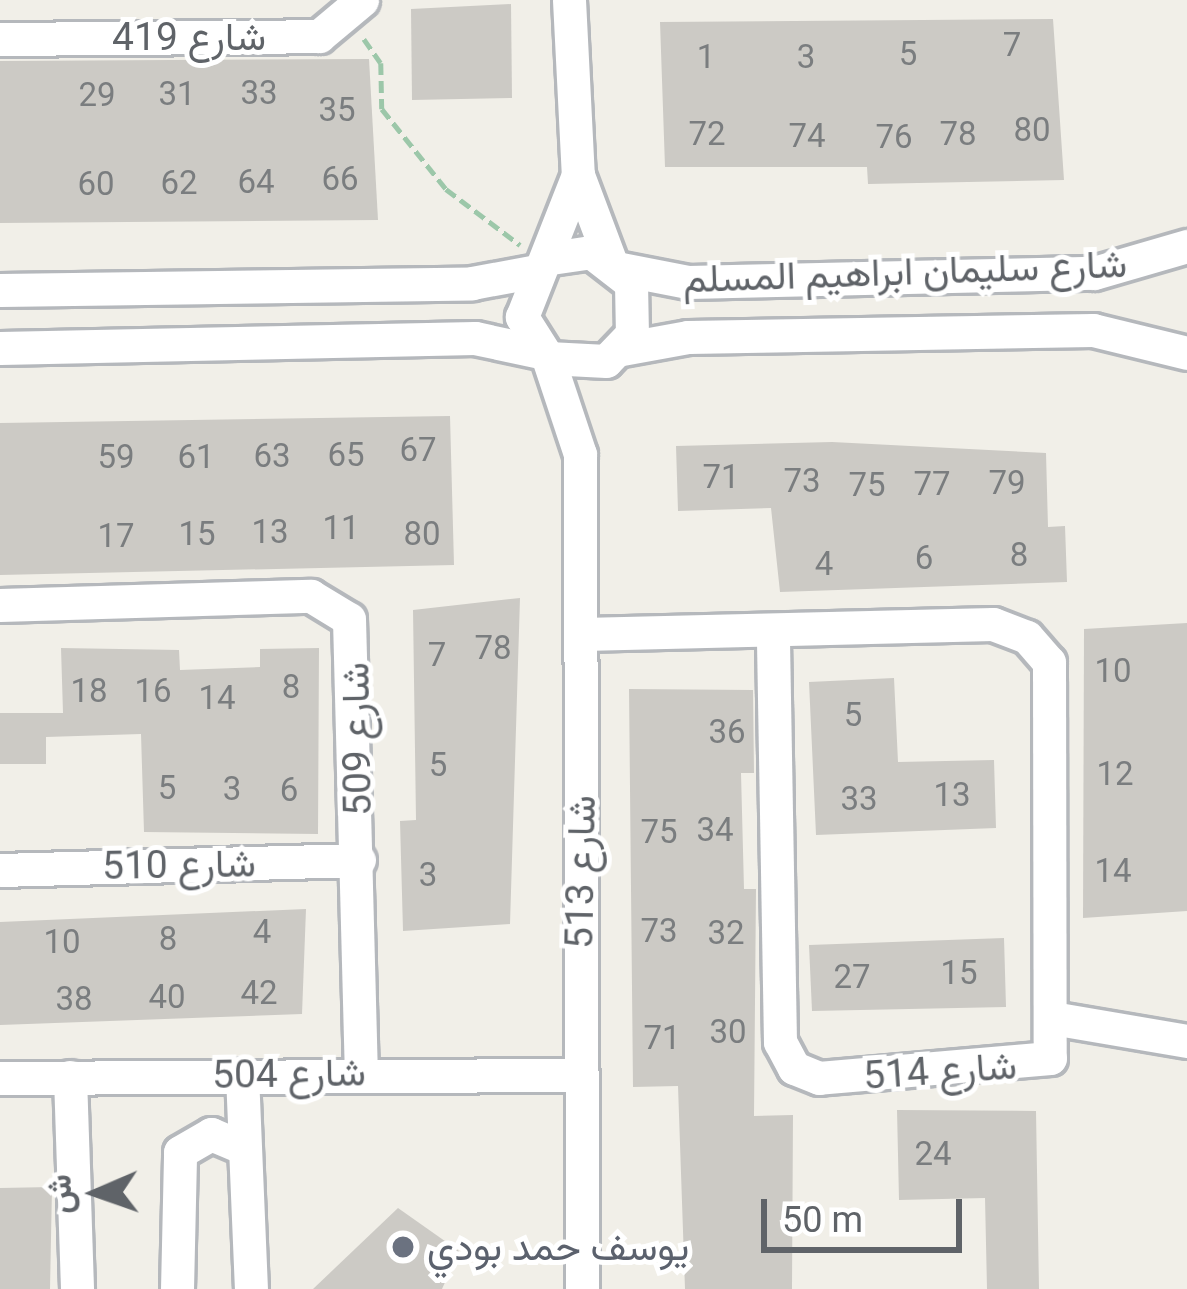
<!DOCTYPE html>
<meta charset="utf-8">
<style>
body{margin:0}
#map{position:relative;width:1187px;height:1289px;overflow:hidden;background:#f1efe8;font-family:Roboto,Vazirmatn,sans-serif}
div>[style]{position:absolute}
.building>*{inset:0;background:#cccac5}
.path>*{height:4.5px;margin-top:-2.25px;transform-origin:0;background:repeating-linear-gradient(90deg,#9cc7a9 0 12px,transparent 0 18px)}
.roads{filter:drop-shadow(3px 0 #b5b8bc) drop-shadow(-3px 0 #b5b8bc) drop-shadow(0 3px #b5b8bc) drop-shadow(0 -3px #b5b8bc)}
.minor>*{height:33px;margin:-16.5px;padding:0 16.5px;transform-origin:16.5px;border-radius:16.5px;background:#fff}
.dots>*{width:33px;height:33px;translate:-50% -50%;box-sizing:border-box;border:6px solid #fff;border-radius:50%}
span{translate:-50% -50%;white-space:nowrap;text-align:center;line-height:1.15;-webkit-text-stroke:10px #fff;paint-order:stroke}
.number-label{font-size:33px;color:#7a7d7f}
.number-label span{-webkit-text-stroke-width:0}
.street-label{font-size:39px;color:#5f6368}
.worship-label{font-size:39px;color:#5b616d}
.left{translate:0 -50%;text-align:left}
.north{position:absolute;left:36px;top:1133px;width:120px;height:120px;-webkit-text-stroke:9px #fff;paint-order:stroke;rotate:268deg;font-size:33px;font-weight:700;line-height:48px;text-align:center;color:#5f6368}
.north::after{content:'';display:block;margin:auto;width:42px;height:54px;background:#5f6368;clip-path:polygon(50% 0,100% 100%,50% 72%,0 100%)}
.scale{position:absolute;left:761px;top:1199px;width:201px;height:54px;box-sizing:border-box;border:6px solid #5f6368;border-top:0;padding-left:15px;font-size:36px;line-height:42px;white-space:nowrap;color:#5f6368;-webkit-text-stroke:9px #fff;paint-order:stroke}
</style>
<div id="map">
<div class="building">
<div style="clip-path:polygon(511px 4px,512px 98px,412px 100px,411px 9px)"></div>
<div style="clip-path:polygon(1053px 19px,1064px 180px,868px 184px,867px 167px,665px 167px,660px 22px)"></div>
<div style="clip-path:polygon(369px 59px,378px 220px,0 223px,0 61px)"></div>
<div style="clip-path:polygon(450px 416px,454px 565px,0 575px,0 423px)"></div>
<div style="clip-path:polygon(832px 442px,1046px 453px,1048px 527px,1065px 526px,1067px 582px,780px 592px,771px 508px,678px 511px,676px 446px)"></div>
<div style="clip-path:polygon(520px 598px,510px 924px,403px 931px,400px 821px,416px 820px,413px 610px)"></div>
<div style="clip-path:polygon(1187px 623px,1187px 911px,1083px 918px,1084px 629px)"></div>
<div style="clip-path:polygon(61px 648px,179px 650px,180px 670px,260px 667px,260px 649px,319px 648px,318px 834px,144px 832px,141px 734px,46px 737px,46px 764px,0 764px,0 713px,63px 713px)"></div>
<div style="clip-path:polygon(894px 678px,898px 762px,994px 760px,996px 828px,816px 835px,809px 682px)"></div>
<div style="clip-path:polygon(629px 689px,753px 690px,754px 773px,741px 773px,744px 889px,756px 889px,754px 1116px,793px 1115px,792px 1289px,685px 1289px,678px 1086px,633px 1087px)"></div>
<div style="clip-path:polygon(306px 909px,302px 1014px,0 1025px,0 922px)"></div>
<div style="clip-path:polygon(1004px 938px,1006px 1007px,812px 1011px,809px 945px)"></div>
<div style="clip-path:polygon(897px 1110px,1036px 1111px,1039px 1289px,987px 1289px,985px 1198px,899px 1200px)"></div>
<div style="clip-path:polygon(52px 1187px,50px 1289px,0 1289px,0 1188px)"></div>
<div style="clip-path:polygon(398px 1208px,459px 1251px,442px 1289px,313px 1289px)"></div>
</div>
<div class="path">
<div style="left:364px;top:39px;width:29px;rotate:55deg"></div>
<div style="left:381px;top:63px;width:46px;rotate:88.8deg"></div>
<div style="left:382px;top:109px;width:102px;rotate:51.3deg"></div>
<div style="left:446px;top:189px;width:93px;rotate:37.1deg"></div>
</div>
<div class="roads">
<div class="minor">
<div style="left:569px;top:0;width:175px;rotate:87.1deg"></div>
<div style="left:578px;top:175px;width:91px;rotate:69.4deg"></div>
<div style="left:0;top:39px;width:319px;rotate:-0.5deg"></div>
<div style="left:319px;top:36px;width:56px;rotate:-39.9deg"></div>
<div style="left:551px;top:258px;width:40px;rotate:-8.5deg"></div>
<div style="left:591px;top:252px;width:51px;rotate:37.8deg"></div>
<div style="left:631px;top:283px;width:51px;rotate:88.9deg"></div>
<div style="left:632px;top:334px;width:37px;rotate:134deg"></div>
<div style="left:606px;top:361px;width:58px;rotate:-177deg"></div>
<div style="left:548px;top:358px;width:49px;rotate:-122.4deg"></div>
<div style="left:522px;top:317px;width:153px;rotate:-68.5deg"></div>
<div style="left:621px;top:269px;width:68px;rotate:11deg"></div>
<div style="left:688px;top:282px;width:406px;rotate:-1.3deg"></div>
<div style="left:1094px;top:273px;width:97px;rotate:-16.2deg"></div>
<div style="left:0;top:290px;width:472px;rotate:-0.8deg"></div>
<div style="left:472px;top:283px;width:66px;rotate:-10.5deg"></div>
<div style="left:0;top:348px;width:475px;rotate:-1.2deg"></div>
<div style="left:475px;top:338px;width:66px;rotate:12.2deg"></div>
<div style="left:622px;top:349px;width:67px;rotate:-10.3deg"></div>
<div style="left:688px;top:337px;width:405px;rotate:-1deg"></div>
<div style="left:1093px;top:330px;width:97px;rotate:13.7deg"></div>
<div style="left:548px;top:358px;width:101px;rotate:71.6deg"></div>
<div style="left:580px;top:454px;width:835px;rotate:89.86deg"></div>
<div style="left:0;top:605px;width:311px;rotate:-1.7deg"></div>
<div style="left:311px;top:596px;width:44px;rotate:31.2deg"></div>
<div style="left:349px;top:619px;width:454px;rotate:88.5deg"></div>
<div style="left:583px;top:634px;width:410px;rotate:-1.4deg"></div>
<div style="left:993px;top:624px;width:36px;rotate:21deg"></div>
<div style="left:1027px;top:637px;width:33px;rotate:49deg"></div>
<div style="left:1049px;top:662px;width:396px;rotate:89.9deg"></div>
<div style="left:1050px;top:1058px;width:232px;rotate:175.1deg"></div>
<div style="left:819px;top:1078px;width:27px;rotate:-158deg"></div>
<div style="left:794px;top:1068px;width:30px;rotate:-118deg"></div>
<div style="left:780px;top:1042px;width:407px;rotate:-91deg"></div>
<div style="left:0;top:870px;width:359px;rotate:-1.6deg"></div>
<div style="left:1058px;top:1019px;width:131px;rotate:9.7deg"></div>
<div style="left:242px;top:1075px;width:214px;rotate:87.6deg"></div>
<div style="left:70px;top:1077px;width:212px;rotate:88.1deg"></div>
<div style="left:0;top:1078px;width:579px;rotate:-0.3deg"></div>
<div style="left:177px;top:1289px;width:137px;rotate:-88.7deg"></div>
<div style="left:180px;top:1152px;width:36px;rotate:-30deg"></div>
<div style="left:211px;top:1134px;width:36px;rotate:23deg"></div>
</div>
</div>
<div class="dots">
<div style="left:403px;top:1247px;background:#6b7280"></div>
</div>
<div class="number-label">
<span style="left:1012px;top:45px">7</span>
<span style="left:908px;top:54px">5</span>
<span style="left:706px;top:57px">1</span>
<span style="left:806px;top:57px">3</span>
<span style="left:259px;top:93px">33</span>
<span style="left:177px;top:94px">31</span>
<span style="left:97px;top:95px">29</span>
<span style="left:337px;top:110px">35</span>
<span style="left:1032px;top:130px">80</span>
<span style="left:707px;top:134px">72</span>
<span style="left:958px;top:134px">78</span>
<span style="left:807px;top:136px">74</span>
<span style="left:894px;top:137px">76</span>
<span style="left:340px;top:179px">66</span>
<span style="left:256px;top:182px">64</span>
<span style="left:179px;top:183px">62</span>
<span style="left:96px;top:184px">60</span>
<span style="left:418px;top:450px">67</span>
<span style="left:346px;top:455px">65</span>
<span style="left:272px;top:456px">63</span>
<span style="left:116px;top:457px">59</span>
<span style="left:196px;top:457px">61</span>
<span style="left:721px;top:477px">71</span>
<span style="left:802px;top:481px">73</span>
<span style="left:1007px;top:483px">79</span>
<span style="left:932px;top:484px">77</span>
<span style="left:867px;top:485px">75</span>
<span style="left:341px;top:528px">11</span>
<span style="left:270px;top:532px">13</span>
<span style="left:197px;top:534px">15</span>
<span style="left:422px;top:534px">80</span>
<span style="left:116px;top:536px">17</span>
<span style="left:1019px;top:555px">8</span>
<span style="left:924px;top:558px">6</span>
<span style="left:824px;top:564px">4</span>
<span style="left:493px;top:648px">78</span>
<span style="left:437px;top:655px">7</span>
<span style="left:1113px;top:671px">10</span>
<span style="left:291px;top:687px">8</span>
<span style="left:89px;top:691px">18</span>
<span style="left:153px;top:691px">16</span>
<span style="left:217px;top:698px">14</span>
<span style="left:853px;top:715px">5</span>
<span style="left:727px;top:732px">36</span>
<span style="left:438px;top:765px">5</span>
<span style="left:1115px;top:774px">12</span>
<span style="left:167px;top:788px">5</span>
<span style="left:232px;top:789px">3</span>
<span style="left:289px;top:790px">6</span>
<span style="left:952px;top:795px">13</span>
<span style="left:859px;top:799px">33</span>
<span style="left:715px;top:830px">34</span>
<span style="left:659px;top:832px">75</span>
<span style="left:1113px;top:871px">14</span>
<span style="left:428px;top:875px">3</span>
<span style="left:659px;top:931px">73</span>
<span style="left:262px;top:932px">4</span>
<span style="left:726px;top:933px">32</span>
<span style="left:168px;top:939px">8</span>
<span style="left:62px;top:942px">10</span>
<span style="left:959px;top:973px">15</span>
<span style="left:852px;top:977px">27</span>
<span style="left:259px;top:993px">42</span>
<span style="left:167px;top:997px">40</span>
<span style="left:74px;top:999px">38</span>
<span style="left:728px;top:1032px">30</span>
<span style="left:662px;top:1038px">71</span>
<span style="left:933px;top:1154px">24</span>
</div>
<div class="street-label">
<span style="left:189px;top:37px">شارع 419</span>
<span style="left:905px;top:272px;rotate:-2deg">شارع سليمان ابراهيم المسلم</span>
<span style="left:357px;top:739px;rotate:-91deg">شارع 509</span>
<span style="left:179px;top:865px;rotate:-1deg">شارع 510</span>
<span style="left:581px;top:872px;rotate:-89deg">شارع 513</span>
<span style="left:940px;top:1071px;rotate:-4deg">شارع 514</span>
<span style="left:289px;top:1074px;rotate:-1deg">شارع 504</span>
</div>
<div class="worship-label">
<span class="left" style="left:427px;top:1247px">يوسف حمد بودي</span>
</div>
<div class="north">ش</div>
<div class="scale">50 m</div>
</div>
